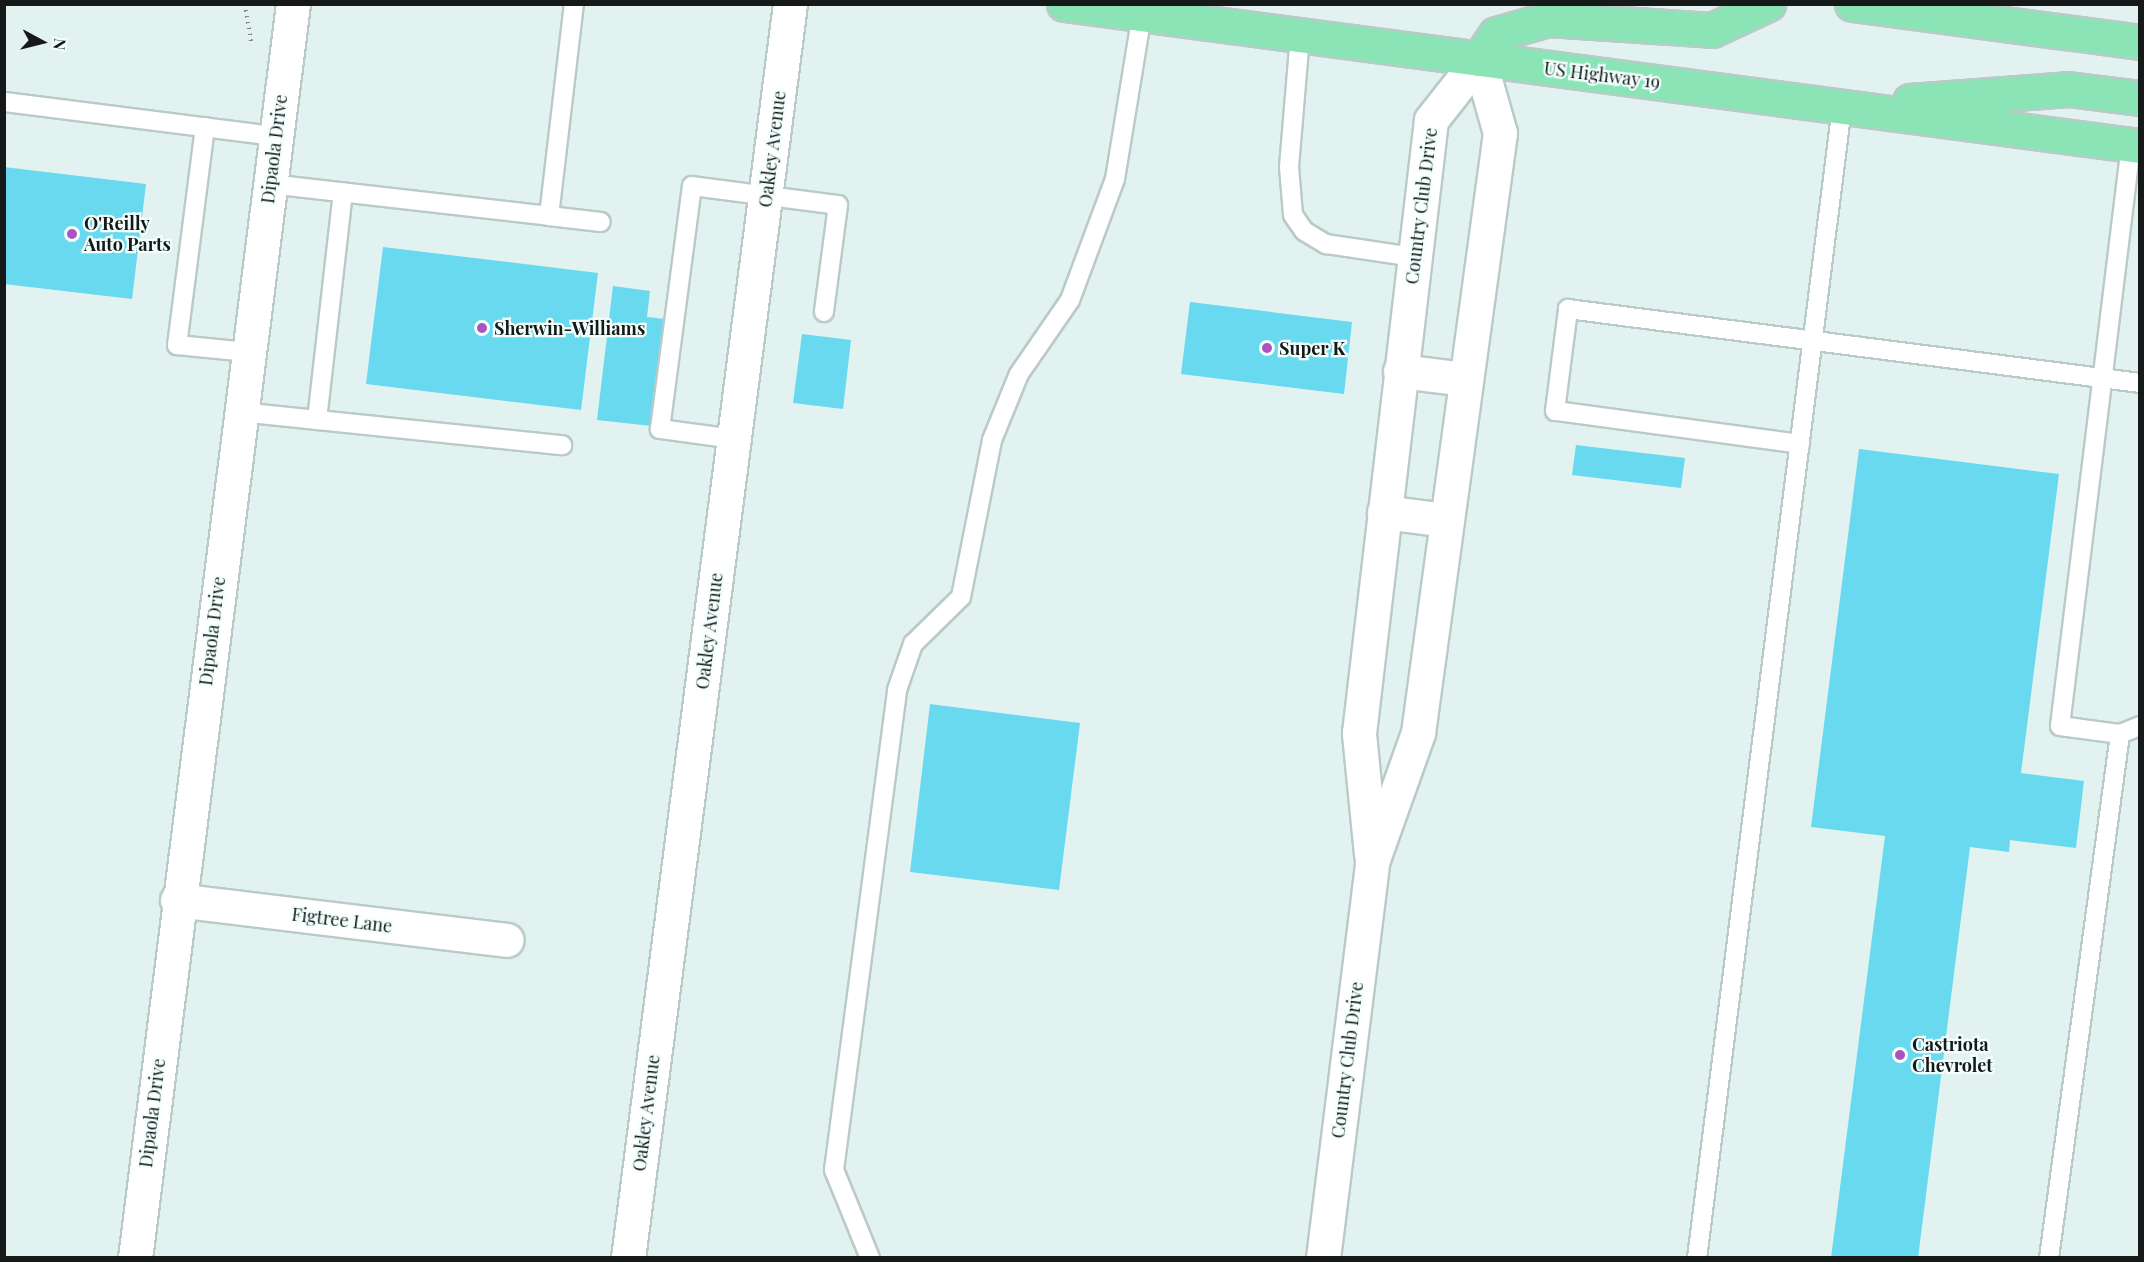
<!DOCTYPE html>
<style>
body{margin:0}
#map{position:relative;width:2144px;height:1262px;overflow:hidden;background:#e2f2f0;font-family:"Playfair Display",serif}
div>[style]{position:absolute}
.building>*{inset:0;background:#68d9ef}
.path>*{height:4px;margin-top:-2px;transform-origin:0;background:repeating-linear-gradient(90deg,#7c8685 0 1.5px,transparent 0 6px)}
.roads{filter:drop-shadow(2px 0 #bacac8) drop-shadow(-2px 0 #bacac8) drop-shadow(0 2px #bacac8) drop-shadow(0 -2px #bacac8)}
.service>*{height:18px;margin:-9px;padding:0 9px;transform-origin:9px;border-radius:9px;background:#fff}
.minor>*{height:33px;margin:-16.5px;padding:0 16.5px;transform-origin:16.5px;border-radius:16.5px;background:#fff}
.trunk>*{height:33px;margin:-16.5px;padding:0 16.5px;transform-origin:16.5px;border-radius:16.5px;background:#8be4b6}
.dots>*{width:16px;height:16px;translate:-50% -50%;box-sizing:border-box;border:3px solid #f2fffd;border-radius:50%}
span{translate:-50% -50%;white-space:nowrap;text-align:center;line-height:1.15;-webkit-text-stroke:4.5px #f2fffd;paint-order:stroke}
.street-label{font-size:18px;color:#151a19}
.poi-label{font-size:18px;color:#151a19;font-weight:700}
.left{translate:0 -50%;text-align:left}
.frame{position:absolute;inset:0;border:6px solid #151a19;pointer-events:none}
.north{position:absolute;left:12px;top:12px;width:60px;height:60px;-webkit-text-stroke:4px #f2fffd;paint-order:stroke;rotate:97deg;font-size:16px;font-weight:700;line-height:24px;text-align:center;color:#151a19}
.north::after{content:'';display:block;margin:auto;width:21px;height:27px;background:#151a19;clip-path:polygon(50% 0,100% 100%,50% 72%,0 100%)}
</style>
<div id="map">
<div class="building">
<div style="clip-path:polygon(4px 167px,146px 184px,132px 299px,4px 284px)"></div>
<div style="clip-path:polygon(383px 247px,598px 273px,581px 410px,366px 384px)"></div>
<div style="clip-path:polygon(613px 286px,650px 291px,647px 317px,665px 319px,652px 426px,597px 420px)"></div>
<div style="clip-path:polygon(1190px 302px,1352px 322px,1344px 394px,1181px 374px)"></div>
<div style="clip-path:polygon(802px 334px,851px 340px,843px 409px,793px 403px)"></div>
<div style="clip-path:polygon(1576px 445px,1685px 458px,1681px 488px,1572px 475px)"></div>
<div style="clip-path:polygon(1859px 449px,2059px 474px,2021px 773px,2084px 781px,2076px 848px,2010px 840px,2009px 852px,1970px 847px,1918px 1258px,1831px 1258px,1885px 836px,1811px 827px)"></div>
<div style="clip-path:polygon(930px 704px,1080px 723px,1059px 890px,910px 872px)"></div>
</div>
<div class="path">
<div style="left:245px;top:4px;width:38px;rotate:81deg"></div>
</div>
<div class="roads">
<div class="service">
<div style="left:1300px;top:36px;width:131px;rotate:94.8deg"></div>
<div style="left:1289px;top:167px;width:48px;rotate:85.2deg"></div>
<div style="left:1293px;top:215px;width:19px;rotate:55deg"></div>
<div style="left:1304px;top:231px;width:26px;rotate:31deg"></div>
<div style="left:1326px;top:244px;width:89px;rotate:8.4deg"></div>
<div style="left:5px;top:102px;width:273px;rotate:7.2deg"></div>
<div style="left:205px;top:127px;width:220px;rotate:97.3deg"></div>
<div style="left:177px;top:345px;width:71px;rotate:5.6deg"></div>
<div style="left:2131px;top:145px;width:585px;rotate:96.97deg"></div>
<div style="left:2060px;top:726px;width:61px;rotate:7.6deg"></div>
<div style="left:2120px;top:734px;width:22px;rotate:-22deg"></div>
<div style="left:270px;top:184px;width:281px;rotate:6.5deg"></div>
<div style="left:549px;top:216px;width:213px;rotate:-83.3deg"></div>
<div style="left:549px;top:216px;width:52px;rotate:6.6deg"></div>
<div style="left:240px;top:412px;width:324px;rotate:5.9deg"></div>
<div style="left:317px;top:420px;width:229px;rotate:-83.5deg"></div>
<div style="left:734px;top:439px;width:75px;rotate:-172.3deg"></div>
<div style="left:660px;top:429px;width:245px;rotate:-82.5deg"></div>
<div style="left:692px;top:186px;width:147px;rotate:7.4deg"></div>
<div style="left:838px;top:205px;width:108px;rotate:97.5deg"></div>
<div style="left:1800px;top:444px;width:247px;rotate:-172.3deg"></div>
<div style="left:1555px;top:411px;width:103px;rotate:-82.7deg"></div>
<div style="left:1568px;top:309px;width:577px;rotate:7.37deg"></div>
<div style="left:870px;top:1258px;width:95px;rotate:-112.2deg"></div>
<div style="left:834px;top:1170px;width:484px;rotate:-82.5deg"></div>
<div style="left:897px;top:690px;width:49px;rotate:-70.8deg"></div>
<div style="left:913px;top:644px;width:67px;rotate:-44.4deg"></div>
<div style="left:961px;top:597px;width:160px;rotate:-78.8deg"></div>
<div style="left:992px;top:440px;width:71px;rotate:-67.8deg"></div>
<div style="left:1019px;top:374px;width:90px;rotate:-55.4deg"></div>
<div style="left:1070px;top:300px;width:129px;rotate:-69.6deg"></div>
<div style="left:1115px;top:179px;width:166px;rotate:-80.7deg"></div>
<div style="left:1697px;top:1258px;width:1160px;rotate:-82.82deg"></div>
<div style="left:2049px;top:1258px;width:529px;rotate:-82.28deg"></div>
</div>
<div class="minor">
<div style="left:1400px;top:371px;width:64px;rotate:7.1deg"></div>
<div style="left:1384px;top:512px;width:63px;rotate:7.4deg"></div>
<div style="left:1371px;top:854px;width:122px;rotate:-95.7deg"></div>
<div style="left:1359px;top:733px;width:617px;rotate:-83.3deg"></div>
<div style="left:1431px;top:120px;width:78px;rotate:-51.8deg"></div>
<div style="left:177px;top:900px;width:332px;rotate:6.9deg"></div>
<div style="left:135px;top:1258px;width:1264px;rotate:-82.82deg"></div>
<div style="left:628px;top:1258px;width:1264px;rotate:-82.64deg"></div>
<div style="left:1323px;top:1258px;width:399px;rotate:-82.9deg"></div>
<div style="left:1372px;top:862px;width:137px;rotate:-70.4deg"></div>
<div style="left:1418px;top:733px;width:606px;rotate:-82.22deg"></div>
<div style="left:1500px;top:133px;width:77px;rotate:-105.8deg"></div>
</div>
<div class="trunk">
<div style="left:1064px;top:4px;width:1085px;rotate:7.52deg"></div>
<div style="left:1852px;top:4px;width:290px;rotate:7.5deg"></div>
<div style="left:1479px;top:59px;width:30px;rotate:-56deg"></div>
<div style="left:1496px;top:34px;width:54px;rotate:-16.1deg"></div>
<div style="left:1548px;top:19px;width:164px;rotate:3.8deg"></div>
<div style="left:1712px;top:30px;width:62px;rotate:-24.9deg"></div>
<div style="left:1910px;top:101px;width:158px;rotate:-4.3deg"></div>
<div style="left:2068px;top:89px;width:73px;rotate:7.1deg"></div>
</div>
</div>
<div class="dots">
<div style="left:72px;top:234px;background:#ab53c1"></div>
<div style="left:482px;top:328px;background:#ab53c1"></div>
<div style="left:1267px;top:348px;background:#ab53c1"></div>
<div style="left:1900px;top:1055px;background:#ab53c1"></div>
</div>
<div class="street-label">
<span style="left:1602px;top:75px;rotate:7deg">US Highway 19</span>
<span style="left:274px;top:149px;rotate:-83deg">Dipaola Drive</span>
<span style="left:772px;top:149px;rotate:-83deg">Oakley Avenue</span>
<span style="left:1421px;top:206px;rotate:-83deg">Country Club Drive</span>
<span style="left:212px;top:631px;rotate:-83deg">Dipaola Drive</span>
<span style="left:709px;top:631px;rotate:-83deg">Oakley Avenue</span>
<span style="left:342px;top:920px;rotate:7deg">Figtree Lane</span>
<span style="left:1347px;top:1060px;rotate:-83deg">Country Club Drive</span>
<span style="left:152px;top:1113px;rotate:-83deg">Dipaola Drive</span>
<span style="left:646px;top:1113px;rotate:-83deg">Oakley Avenue</span>
</div>
<div class="poi-label">
<span class="left" style="left:84px;top:234px">O'Reilly<br>Auto Parts</span>
<span class="left" style="left:494px;top:328px">Sherwin-Williams</span>
<span class="left" style="left:1279px;top:348px">Super K</span>
<span class="left" style="left:1912px;top:1055px">Castriota<br>Chevrolet</span>
</div>
<div class="frame"></div>
<div class="north">N</div>
</div>
